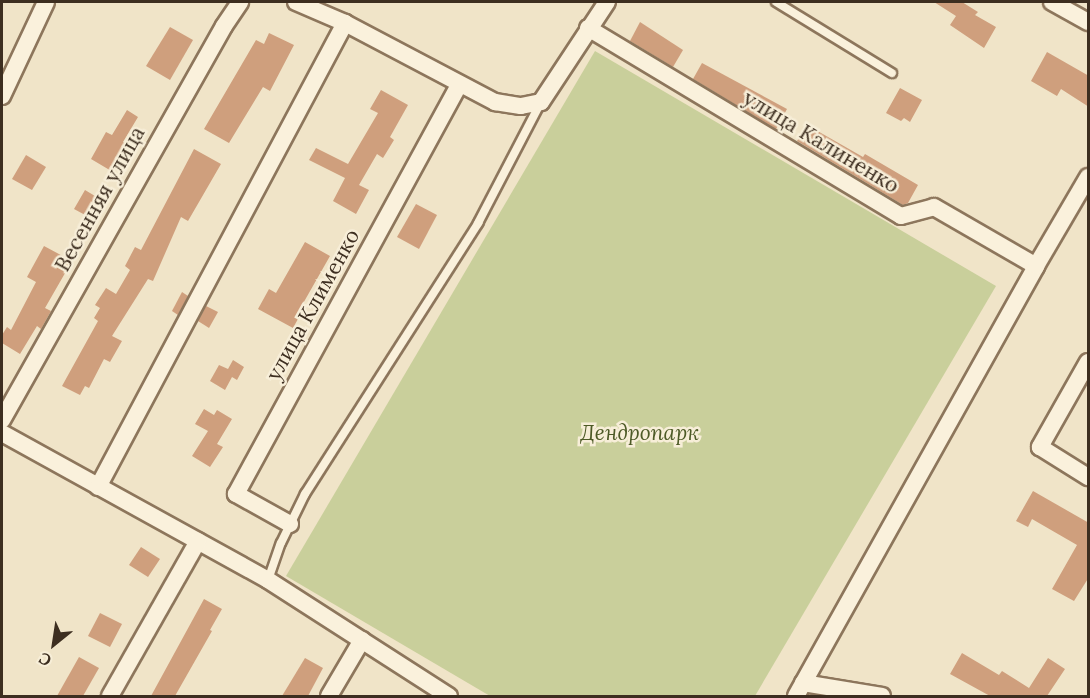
<!DOCTYPE html>
<meta charset="utf-8">
<style>
body{margin:0}
#map{position:relative;width:1090px;height:698px;overflow:hidden;background:#f0e4c8;font-family:Lora,serif}
div>[style]{position:absolute}
.green>*{inset:0;background:#c9cf9b}
.building>*{inset:0;background:#cf9f7d}
.roads{filter:drop-shadow(2px 0 #8d765c) drop-shadow(-2px 0 #8d765c) drop-shadow(0 2px #8d765c) drop-shadow(0 -2px #8d765c)}
.service>*{height:8px;margin:-4px;padding:0 4px;transform-origin:4px;border-radius:4px;background:#faf1dc}
.minor>*{height:16px;margin:-8px;padding:0 8px;transform-origin:8px;border-radius:8px;background:#faf1dc}
span{translate:-50% -50%;white-space:nowrap;text-align:center;line-height:1.15;-webkit-text-stroke:5px #f7eed8;paint-order:stroke}
.street-label{font-size:21px;color:#3d2e20}
.park-label{font-size:21px;color:#4d5a26;font-style:italic}
.frame{position:absolute;inset:0;border:3px solid #3d2e20;pointer-events:none}
.north{position:absolute;left:24px;top:614px;width:60px;height:60px;-webkit-text-stroke:4px #f7eed8;paint-order:stroke;rotate:210deg;font-size:16px;font-weight:700;line-height:24px;text-align:center;color:#3d2e20}
.north::after{content:'';display:block;margin:auto;width:21px;height:27px;background:#3d2e20;clip-path:polygon(50% 0,100% 100%,50% 72%,0 100%)}
</style>
<div id="map">
<div class="green">
<div style="clip-path:polygon(595px 51px,996px 286px,755px 696px,490px 696px,286px 576px)"></div>
</div>
<div class="building">
<div style="clip-path:polygon(934px 2px,962px 2px,978px 12px,975px 15px,996px 27px,984px 48px,950px 25px,956px 16px)"></div>
<div style="clip-path:polygon(640px 22px,683px 50px,673px 67px,630px 41px)"></div>
<div style="clip-path:polygon(170px 27px,193px 40px,170px 80px,146px 66px)"></div>
<div style="clip-path:polygon(269px 33px,294px 45px,270px 91px,263px 87px,229px 143px,204px 129px,256px 40px,264px 44px)"></div>
<div style="clip-path:polygon(1047px 52px,1089px 76px,1089px 107px,1061px 89px,1057px 96px,1031px 81px)"></div>
<div style="clip-path:polygon(702px 63px,787px 109px,776px 129px,693px 79px)"></div>
<div style="clip-path:polygon(900px 88px,922px 100px,910px 122px,904px 118px,901px 121px,886px 113px)"></div>
<div style="clip-path:polygon(381px 90px,408px 105px,390px 137px,394px 140px,383px 158px,377px 154px,359px 185px,369px 190px,356px 214px,333px 201px,345px 178px,309px 160px,316px 148px,348px 164px,378px 113px,370px 109px)"></div>
<div style="clip-path:polygon(127px 110px,138px 117px,123px 142px,128px 144px,113px 172px,91px 159px,106px 132px,112px 135px)"></div>
<div style="clip-path:polygon(807px 125px,863px 157px,865px 154px,918px 185px,908px 203px,903px 205px,797px 141px)"></div>
<div style="clip-path:polygon(194px 149px,221px 164px,188px 221px,181px 217px,153px 281px,148px 279px,112px 336px,122px 341px,110px 362px,104px 359px,89px 388px,85px 386px,80px 395px,62px 386px,98px 321px,94px 318px,100px 308px,95px 305px,106px 288px,116px 294px,130px 270px,125px 266px,135px 247px,141px 250px)"></div>
<div style="clip-path:polygon(26px 155px,46px 167px,32px 190px,12px 179px)"></div>
<div style="clip-path:polygon(85px 190px,100px 199px,93px 212px,90px 210px,87px 216px,74px 209px)"></div>
<div style="clip-path:polygon(416px 204px,437px 215px,419px 249px,397px 237px)"></div>
<div style="clip-path:polygon(305px 242px,330px 256px,301px 307px,304px 308px,293px 328px,258px 309px,269px 289px,276px 293px)"></div>
<div style="clip-path:polygon(44px 246px,72px 261px,45px 308px,51px 311px,41px 329px,37px 326px,20px 354px,2px 343px,2px 335px,7px 327px,11px 330px,36px 282px,27px 277px)"></div>
<div style="clip-path:polygon(182px 292px,188px 296px,178px 315px,172px 311px)"></div>
<div style="clip-path:polygon(206px 306px,218px 312px,209px 328px,198px 321px)"></div>
<div style="clip-path:polygon(233px 360px,244px 367px,237px 380px,232px 377px,225px 390px,210px 381px,219px 365px,228px 369px)"></div>
<div style="clip-path:polygon(204px 409px,214px 415px,217px 410px,232px 419px,217px 444px,223px 447px,210px 467px,192px 456px,208px 431px,195px 424px)"></div>
<div style="clip-path:polygon(1033px 491px,1089px 523px,1089px 577px,1074px 601px,1052px 589px,1077px 545px,1032px 519px,1028px 527px,1016px 521px)"></div>
<div style="clip-path:polygon(141px 547px,160px 559px,148px 577px,129px 565px)"></div>
<div style="clip-path:polygon(204px 599px,222px 609px,210px 630px,212px 631px,175px 696px,151px 696px)"></div>
<div style="clip-path:polygon(100px 613px,122px 624px,110px 647px,88px 636px)"></div>
<div style="clip-path:polygon(962px 653px,999px 675px,1002px 671px,1029px 688px,1048px 658px,1065px 669px,1047px 696px,990px 696px,950px 674px)"></div>
<div style="clip-path:polygon(79px 657px,99px 668px,83px 696px,57px 696px)"></div>
<div style="clip-path:polygon(305px 658px,323px 668px,308px 696px,282px 696px)"></div>
</div>
<div class="roads">
<div class="service">
<div style="left:776px;top:2px;width:136px;rotate:31.5deg"></div>
<div style="left:268px;top:580px;width:39px;rotate:-71deg"></div>
<div style="left:281px;top:543px;width:55px;rotate:-63.9deg"></div>
<div style="left:305px;top:494px;width:322px;rotate:-57.4deg"></div>
<div style="left:478px;top:223px;width:136px;rotate:-62.5deg"></div>
</div>
<div class="minor">
<div style="left:296px;top:2px;width:53px;rotate:23.2deg"></div>
<div style="left:345px;top:23px;width:170px;rotate:27.8deg"></div>
<div style="left:495px;top:102px;width:26px;rotate:9deg"></div>
<div style="left:521px;top:106px;width:20px;rotate:-11deg"></div>
<div style="left:541px;top:102px;width:120px;rotate:-56.6deg"></div>
<div style="left:1052px;top:2px;width:41px;rotate:29.1deg"></div>
<div style="left:588px;top:28px;width:365px;rotate:31deg"></div>
<div style="left:901px;top:216px;width:34px;rotate:-15deg"></div>
<div style="left:934px;top:207px;width:118px;rotate:30deg"></div>
<div style="left:2px;top:96px;width:104px;rotate:-64.9deg"></div>
<div style="left:1088px;top:362px;width:98px;rotate:119.5deg"></div>
<div style="left:1040px;top:447px;width:57px;rotate:32deg"></div>
<div style="left:2px;top:420px;width:452px;rotate:-60.6deg"></div>
<div style="left:224px;top:26px;width:29px;rotate:-56deg"></div>
<div style="left:2px;top:433px;width:304px;rotate:28.9deg"></div>
<div style="left:268px;top:580px;width:215px;rotate:32.7deg"></div>
<div style="left:98px;top:487px;width:526px;rotate:-61.97deg"></div>
<div style="left:290px;top:524px;width:62px;rotate:-150.9deg"></div>
<div style="left:236px;top:494px;width:467px;rotate:-61.4deg"></div>
<div style="left:803px;top:683px;width:80px;rotate:9.3deg"></div>
<div style="left:110px;top:696px;width:178px;rotate:-60.4deg"></div>
<div style="left:329px;top:696px;width:65px;rotate:-59.5deg"></div>
<div style="left:796px;top:696px;width:492px;rotate:-60.8deg"></div>
<div style="left:1036px;top:266px;width:103px;rotate:-59.7deg"></div>
</div>
</div>
<div class="street-label">
<span style="left:821px;top:142px;rotate:31deg">улица Калиненко</span>
<span style="left:100px;top:199px;rotate:-61deg">Весенняя улица</span>
<span style="left:313px;top:305px;rotate:-61deg">улица Клименко</span>
</div>
<div class="park-label">
<span style="left:640px;top:433px">Дендропарк</span>
</div>
<div class="frame"></div>
<div class="north">С</div>
</div>
